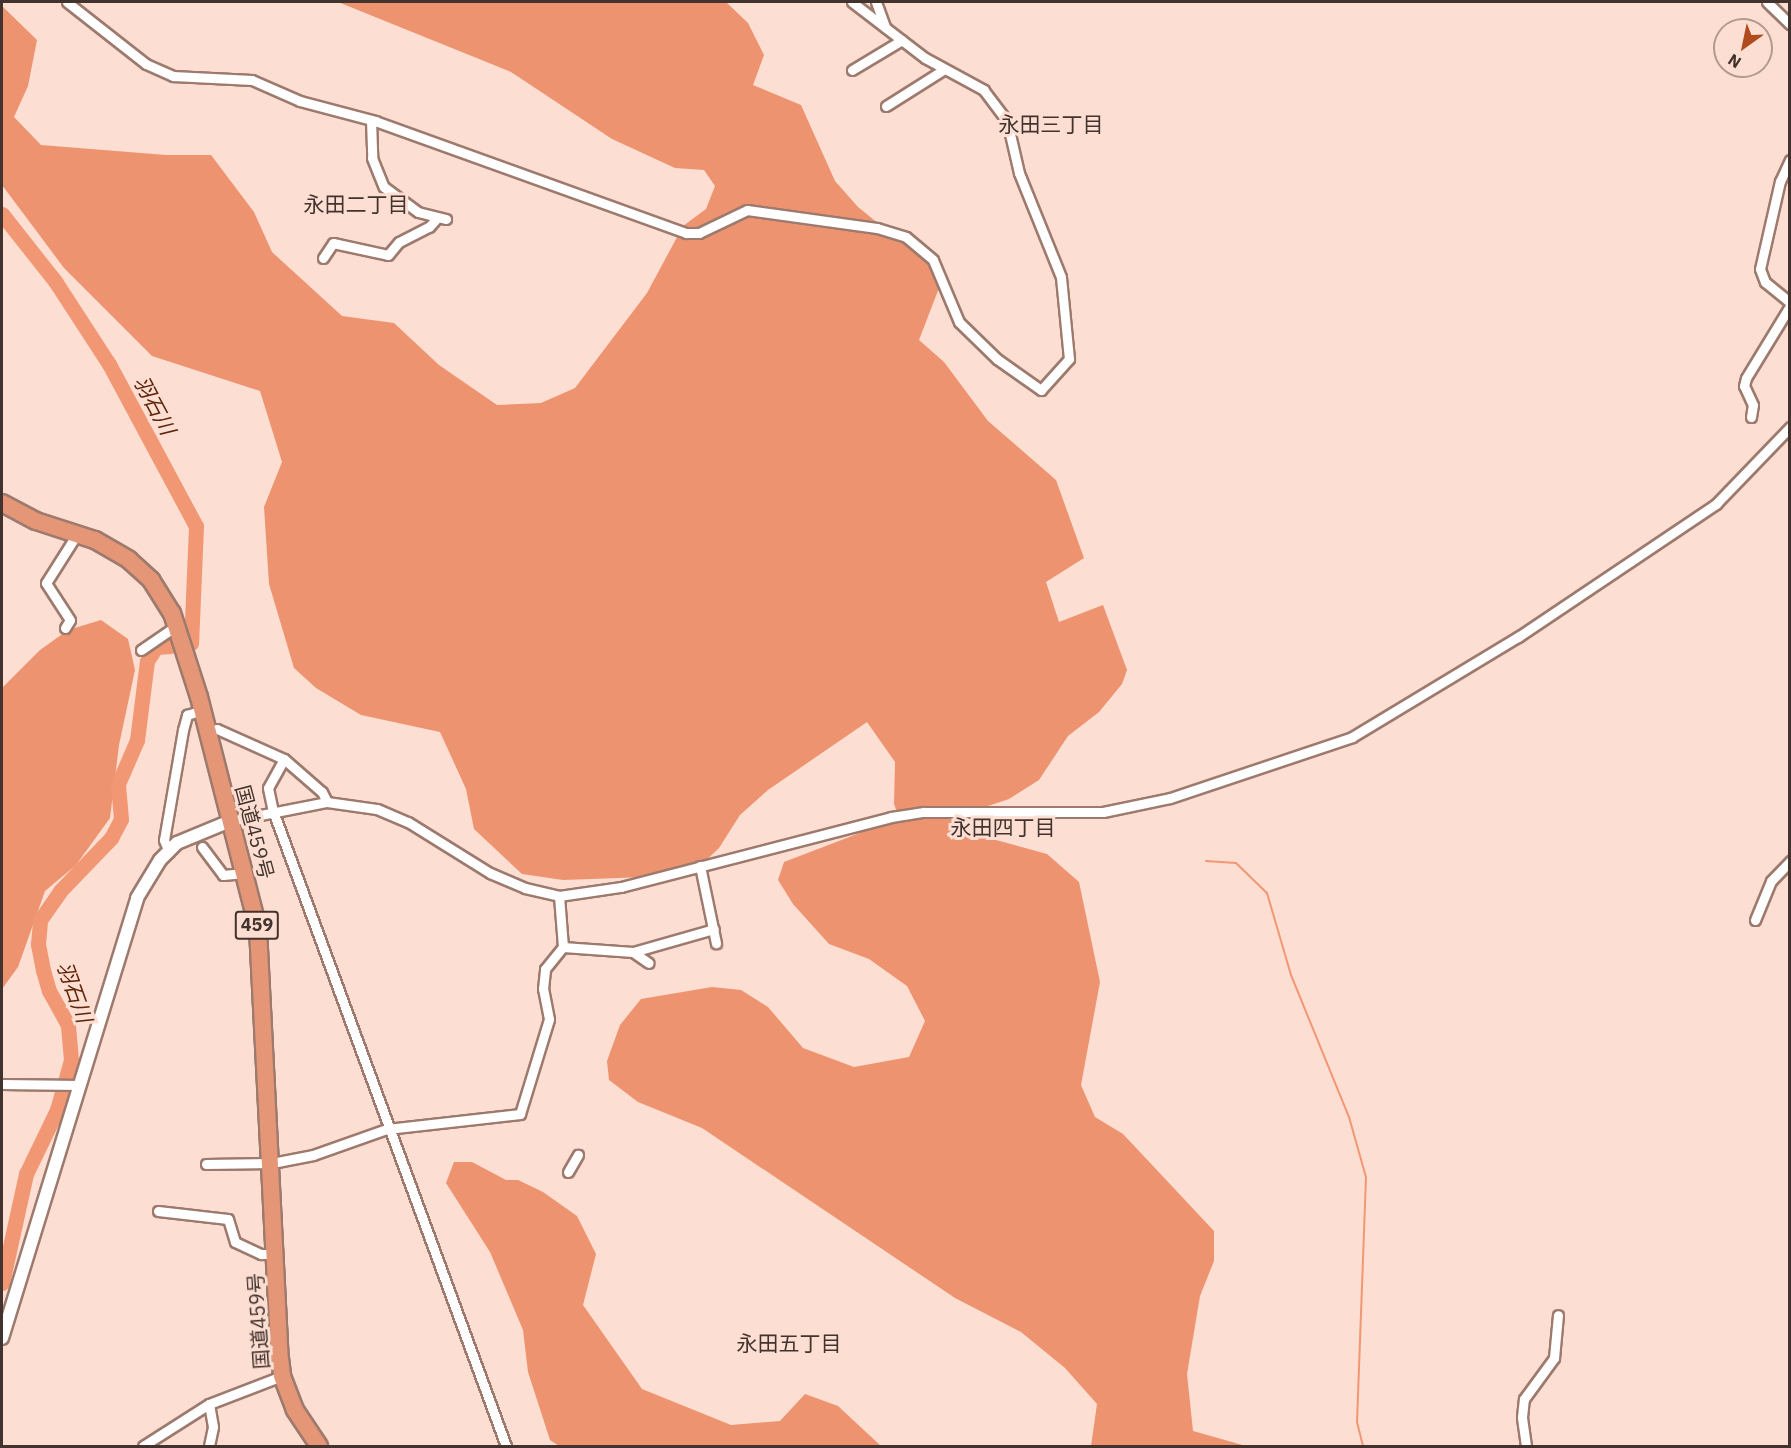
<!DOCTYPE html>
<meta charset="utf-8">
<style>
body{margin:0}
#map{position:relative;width:1791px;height:1448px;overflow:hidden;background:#fdded2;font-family:"IBM Plex Sans","Noto Sans JP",sans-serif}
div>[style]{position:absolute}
.forest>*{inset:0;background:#ee936f}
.stream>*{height:2px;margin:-1px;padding:0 1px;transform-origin:1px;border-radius:1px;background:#f29773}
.river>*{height:15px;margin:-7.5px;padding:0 7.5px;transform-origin:7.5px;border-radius:7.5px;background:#f29773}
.roads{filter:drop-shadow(2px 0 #9d7a6d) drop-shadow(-2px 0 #9d7a6d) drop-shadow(0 2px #9d7a6d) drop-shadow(0 -2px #9d7a6d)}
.minor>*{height:9px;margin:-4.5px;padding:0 4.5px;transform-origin:4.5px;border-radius:4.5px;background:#fff}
.tertiary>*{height:12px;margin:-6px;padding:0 6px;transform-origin:6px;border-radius:6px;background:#fff}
.trunk>*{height:16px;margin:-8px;padding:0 8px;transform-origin:8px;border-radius:8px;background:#e49676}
span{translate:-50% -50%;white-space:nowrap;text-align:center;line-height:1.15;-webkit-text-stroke:6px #fdded2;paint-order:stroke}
.shield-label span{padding:2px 4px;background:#fdded2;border:2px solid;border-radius:4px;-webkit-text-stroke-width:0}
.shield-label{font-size:18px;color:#42332e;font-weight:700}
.street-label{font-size:20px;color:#42332e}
.neighbourhood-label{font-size:21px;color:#42332e}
.water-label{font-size:21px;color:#5f260c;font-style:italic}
.frame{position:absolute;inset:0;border:3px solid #42332e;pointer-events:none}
.north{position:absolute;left:1713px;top:18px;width:60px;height:60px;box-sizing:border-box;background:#fdded2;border:2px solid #b29a90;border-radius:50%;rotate:213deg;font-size:16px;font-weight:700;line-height:24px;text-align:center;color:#42332e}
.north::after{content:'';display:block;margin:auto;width:21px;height:27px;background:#b04b1d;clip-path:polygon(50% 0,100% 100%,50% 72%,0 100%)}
</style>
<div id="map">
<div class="forest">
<div style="clip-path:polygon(338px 2px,726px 2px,748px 23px,764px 55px,753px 85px,801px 105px,835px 181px,858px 207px,933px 268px,939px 288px,919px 340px,944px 362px,988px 421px,1056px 480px,1084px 558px,1046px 582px,1059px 622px,1103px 605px,1127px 670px,1122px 684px,1099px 712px,1068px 736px,1039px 780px,1009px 799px,964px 814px,963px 831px,1047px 854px,1079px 882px,1100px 982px,1081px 1085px,1095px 1117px,1123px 1134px,1214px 1231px,1214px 1261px,1200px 1296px,1187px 1374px,1193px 1431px,1246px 1446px,1091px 1446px,1097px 1404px,1065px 1368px,1021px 1332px,955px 1298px,702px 1128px,638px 1102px,609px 1080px,607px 1061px,620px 1025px,641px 999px,712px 987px,741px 990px,768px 1007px,803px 1048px,854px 1067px,909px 1057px,925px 1021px,907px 986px,869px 959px,829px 944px,793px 904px,778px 880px,784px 862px,899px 818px,894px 804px,895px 762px,867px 722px,768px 790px,740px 815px,719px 848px,700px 866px,646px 877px,563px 880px,522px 874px,474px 829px,466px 789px,440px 732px,361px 715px,316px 688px,294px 668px,269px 584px,264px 507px,282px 462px,260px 391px,152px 356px,64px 268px,2px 185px,2px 6px,37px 40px,28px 86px,14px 117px,41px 145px,166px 155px,211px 155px,254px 212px,272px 252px,342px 316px,394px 323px,439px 365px,497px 405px,541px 403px,575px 388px,647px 293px,683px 226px,706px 209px,715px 186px,704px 170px,675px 168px,612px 139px,511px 72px)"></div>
<div style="clip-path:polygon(101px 620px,128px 639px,135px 670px,119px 745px,110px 818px,76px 865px,45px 891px,18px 967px,2px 989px,2px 688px,40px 650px,68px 630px)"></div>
<div style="clip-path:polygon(454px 1162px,472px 1162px,506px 1180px,518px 1180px,543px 1192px,577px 1216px,596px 1254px,583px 1305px,642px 1389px,731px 1425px,780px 1421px,805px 1394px,838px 1406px,881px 1446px,559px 1446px,550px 1440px,528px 1372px,523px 1330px,490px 1252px,446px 1183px)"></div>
</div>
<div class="stream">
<div style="left:1206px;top:861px;width:30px;rotate:4deg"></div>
<div style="left:1236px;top:863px;width:43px;rotate:44.1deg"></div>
<div style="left:1267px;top:893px;width:85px;rotate:73.7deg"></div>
<div style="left:1291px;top:975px;width:153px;rotate:67.8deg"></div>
<div style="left:1349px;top:1117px;width:62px;rotate:74.2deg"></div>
<div style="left:1366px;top:1177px;width:245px;rotate:92.1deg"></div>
<div style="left:1357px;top:1422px;width:25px;rotate:76deg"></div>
</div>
<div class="river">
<div style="left:2px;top:214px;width:85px;rotate:51.7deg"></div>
<div style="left:55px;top:281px;width:99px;rotate:57deg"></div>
<div style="left:109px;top:364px;width:184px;rotate:61.8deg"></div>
<div style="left:196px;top:526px;width:117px;rotate:92.4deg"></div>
<div style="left:2px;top:1283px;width:112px;rotate:-77.6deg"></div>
<div style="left:26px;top:1174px;width:71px;rotate:-64.2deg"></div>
<div style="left:57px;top:1110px;width:52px;rotate:-74.4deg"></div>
<div style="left:71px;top:1060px;width:35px;rotate:-95deg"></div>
<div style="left:68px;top:1025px;width:39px;rotate:-119deg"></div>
<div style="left:49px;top:991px;width:22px;rotate:-106deg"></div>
<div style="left:43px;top:970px;width:26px;rotate:-101deg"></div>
<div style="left:38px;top:944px;width:24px;rotate:-85deg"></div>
<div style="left:40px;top:920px;width:35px;rotate:-55deg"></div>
<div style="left:60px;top:891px;width:74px;rotate:-46.1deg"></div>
<div style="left:111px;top:838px;width:21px;rotate:-62deg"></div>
<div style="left:121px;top:819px;width:35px;rotate:-95deg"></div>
<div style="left:118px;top:784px;width:48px;rotate:-66.6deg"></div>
<div style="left:137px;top:740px;width:80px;rotate:-82.8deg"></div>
<div style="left:147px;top:661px;width:17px;rotate:-57deg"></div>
<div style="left:156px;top:647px;width:15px;rotate:-4deg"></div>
</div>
<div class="roads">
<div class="minor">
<div style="left:67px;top:2px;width:100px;rotate:38.1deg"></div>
<div style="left:146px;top:64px;width:30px;rotate:24deg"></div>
<div style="left:173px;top:76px;width:79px;rotate:2.9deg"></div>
<div style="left:252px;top:80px;width:52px;rotate:23.6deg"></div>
<div style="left:300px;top:101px;width:78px;rotate:14.9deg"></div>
<div style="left:375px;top:121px;width:331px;rotate:19.8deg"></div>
<div style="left:686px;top:233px;width:13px"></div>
<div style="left:699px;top:233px;width:53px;rotate:-25.6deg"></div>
<div style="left:747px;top:210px;width:131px;rotate:7.9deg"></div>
<div style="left:877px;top:228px;width:30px;rotate:17deg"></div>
<div style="left:906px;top:237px;width:35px;rotate:40deg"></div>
<div style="left:933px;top:260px;width:67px;rotate:67.2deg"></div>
<div style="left:959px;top:322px;width:53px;rotate:44.2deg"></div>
<div style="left:997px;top:359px;width:54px;rotate:35.2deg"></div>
<div style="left:1041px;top:390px;width:42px;rotate:-47.9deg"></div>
<div style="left:1069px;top:359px;width:82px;rotate:-95.6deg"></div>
<div style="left:1061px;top:277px;width:112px;rotate:-112deg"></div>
<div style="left:1019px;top:173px;width:53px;rotate:-103deg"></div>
<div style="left:1007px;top:121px;width:39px;rotate:-127deg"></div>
<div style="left:984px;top:90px;width:67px;rotate:-151.5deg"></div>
<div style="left:925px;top:58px;width:92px;rotate:-142.5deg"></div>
<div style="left:876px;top:2px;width:27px;rotate:70deg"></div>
<div style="left:1767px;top:2px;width:32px;rotate:44deg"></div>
<div style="left:852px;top:70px;width:58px;rotate:-31deg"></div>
<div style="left:886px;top:106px;width:67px;rotate:-32.3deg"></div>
<div style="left:371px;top:120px;width:38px;rotate:88deg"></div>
<div style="left:372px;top:158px;width:31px;rotate:68deg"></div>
<div style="left:384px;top:187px;width:42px;rotate:36.3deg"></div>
<div style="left:418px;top:212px;width:29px;rotate:14deg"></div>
<div style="left:1790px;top:160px;width:23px;rotate:115deg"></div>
<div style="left:1780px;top:181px;width:90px;rotate:102.8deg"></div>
<div style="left:1760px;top:269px;width:14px;rotate:69deg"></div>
<div style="left:1765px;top:282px;width:32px;rotate:39deg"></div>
<div style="left:323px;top:258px;width:18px;rotate:-56deg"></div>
<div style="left:333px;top:243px;width:56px;rotate:12.3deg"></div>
<div style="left:388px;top:255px;width:17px;rotate:-50deg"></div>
<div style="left:399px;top:242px;width:34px;rotate:-27deg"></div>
<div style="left:429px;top:227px;width:13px;rotate:-48deg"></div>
<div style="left:1751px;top:417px;width:12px;rotate:-81deg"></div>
<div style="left:1753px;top:405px;width:21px;rotate:-115deg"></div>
<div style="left:1744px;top:386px;width:8px;rotate:-76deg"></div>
<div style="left:1746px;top:378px;width:84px;rotate:-58.6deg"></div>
<div style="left:65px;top:628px;width:9px;rotate:-58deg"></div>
<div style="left:70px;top:620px;width:44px;rotate:-123deg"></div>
<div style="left:46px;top:583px;width:58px;rotate:-57.7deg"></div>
<div style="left:141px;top:650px;width:42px;rotate:-34.4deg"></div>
<div style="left:207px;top:731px;width:10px;rotate:-11deg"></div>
<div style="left:217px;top:729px;width:73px;rotate:24.1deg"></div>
<div style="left:284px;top:759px;width:50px;rotate:41deg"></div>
<div style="left:322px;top:792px;width:11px;rotate:63deg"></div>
<div style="left:284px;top:759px;width:33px;rotate:119deg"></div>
<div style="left:268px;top:788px;width:24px;rotate:78deg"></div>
<div style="left:273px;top:811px;width:676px;rotate:69.85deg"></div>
<div style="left:230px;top:821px;width:99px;rotate:-11.1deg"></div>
<div style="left:327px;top:802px;width:50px;rotate:8deg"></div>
<div style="left:377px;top:809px;width:34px;rotate:23deg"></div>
<div style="left:408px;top:822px;width:97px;rotate:31.9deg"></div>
<div style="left:490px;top:873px;width:38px;rotate:23deg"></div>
<div style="left:525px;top:888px;width:35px;rotate:13deg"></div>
<div style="left:559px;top:896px;width:63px;rotate:-8.3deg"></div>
<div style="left:621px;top:887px;width:279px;rotate:-14.5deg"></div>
<div style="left:891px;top:817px;width:33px;rotate:-9deg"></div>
<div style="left:924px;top:812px;width:179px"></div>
<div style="left:1103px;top:812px;width:68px;rotate:-11.8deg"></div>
<div style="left:1170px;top:798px;width:192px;rotate:-18.5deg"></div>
<div style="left:1352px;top:737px;width:194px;rotate:-31.1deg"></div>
<div style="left:1518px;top:637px;width:239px;rotate:-33.9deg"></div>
<div style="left:1716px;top:504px;width:107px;rotate:-46.1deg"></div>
<div style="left:202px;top:847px;width:35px;rotate:53deg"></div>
<div style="left:223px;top:875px;width:22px;rotate:-5deg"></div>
<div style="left:169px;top:852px;width:13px;rotate:-113deg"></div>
<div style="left:164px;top:840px;width:112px;rotate:-80.2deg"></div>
<div style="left:183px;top:730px;width:16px;rotate:-75deg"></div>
<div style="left:187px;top:715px;width:16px;rotate:-18deg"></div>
<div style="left:700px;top:866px;width:79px;rotate:78.3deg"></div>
<div style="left:1755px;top:920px;width:42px;rotate:-67.7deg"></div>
<div style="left:1771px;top:881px;width:28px;rotate:-46deg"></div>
<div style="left:563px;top:947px;width:70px;rotate:4.1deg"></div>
<div style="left:633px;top:952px;width:84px;rotate:-15.9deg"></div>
<div style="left:633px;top:952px;width:19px;rotate:35deg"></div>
<div style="left:2px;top:1084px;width:78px;rotate:0.7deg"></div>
<div style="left:206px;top:1164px;width:66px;rotate:-0.9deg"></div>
<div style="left:272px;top:1163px;width:42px;rotate:-11deg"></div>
<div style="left:313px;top:1155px;width:78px;rotate:-19.4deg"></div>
<div style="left:387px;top:1129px;width:134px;rotate:-6.4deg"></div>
<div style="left:520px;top:1114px;width:99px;rotate:-73deg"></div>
<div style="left:549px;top:1019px;width:31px;rotate:-101deg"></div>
<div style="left:543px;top:989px;width:20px;rotate:-84deg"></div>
<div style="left:545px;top:969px;width:28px;rotate:-51deg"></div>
<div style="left:563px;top:947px;width:51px;rotate:-94.5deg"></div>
<div style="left:568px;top:1172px;width:20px;rotate:-60deg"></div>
<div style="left:158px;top:1211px;width:70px;rotate:6.5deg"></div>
<div style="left:228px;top:1219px;width:24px;rotate:73deg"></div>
<div style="left:235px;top:1242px;width:29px;rotate:25deg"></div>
<div style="left:261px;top:1254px;width:14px"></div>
<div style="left:209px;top:1404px;width:23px;rotate:80deg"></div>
<div style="left:213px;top:1427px;width:19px;rotate:102deg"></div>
<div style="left:143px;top:1446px;width:78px;rotate:-32.5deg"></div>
<div style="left:209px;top:1404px;width:78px;rotate:-21deg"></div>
<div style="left:1526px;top:1446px;width:29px;rotate:-98deg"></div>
<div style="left:1522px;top:1417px;width:18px;rotate:-84deg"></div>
<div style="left:1524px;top:1399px;width:51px;rotate:-53.8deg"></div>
<div style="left:1554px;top:1358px;width:43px;rotate:-84.7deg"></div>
</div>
<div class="tertiary">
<div style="left:2px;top:1338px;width:460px;rotate:-72.9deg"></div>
<div style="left:137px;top:898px;width:44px;rotate:-58.8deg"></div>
<div style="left:160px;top:860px;width:24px;rotate:-45deg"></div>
<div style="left:177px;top:843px;width:57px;rotate:-22.5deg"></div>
</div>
<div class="trunk">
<div style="left:2px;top:503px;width:38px;rotate:28deg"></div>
<div style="left:36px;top:521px;width:62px;rotate:17.9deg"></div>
<div style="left:95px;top:540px;width:39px;rotate:30deg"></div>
<div style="left:129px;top:560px;width:30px;rotate:42deg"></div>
<div style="left:151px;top:580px;width:39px;rotate:58deg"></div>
<div style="left:172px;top:613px;width:88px;rotate:72.2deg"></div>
<div style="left:199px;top:697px;width:239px;rotate:75.7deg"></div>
<div style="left:258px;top:929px;width:422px;rotate:87.1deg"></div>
<div style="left:279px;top:1350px;width:26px;rotate:83deg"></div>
<div style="left:282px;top:1376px;width:36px;rotate:69deg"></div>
<div style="left:295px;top:1410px;width:43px;rotate:56.3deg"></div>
</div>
</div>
<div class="shield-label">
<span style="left:257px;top:925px">459</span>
</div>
<div class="street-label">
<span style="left:255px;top:832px;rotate:75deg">国道459号</span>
<span style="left:258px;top:1321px;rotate:-94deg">国道459号</span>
</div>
<div class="neighbourhood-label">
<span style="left:1051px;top:124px">永田三丁目</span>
<span style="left:356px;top:204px">永田二丁目</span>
<span style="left:1003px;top:827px">永田四丁目</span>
<span style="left:789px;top:1343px">永田五丁目</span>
</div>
<div class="water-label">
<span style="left:155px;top:405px;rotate:62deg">羽石川</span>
<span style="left:75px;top:992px;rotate:70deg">羽石川</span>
</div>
<div class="frame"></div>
<div class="north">N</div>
</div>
